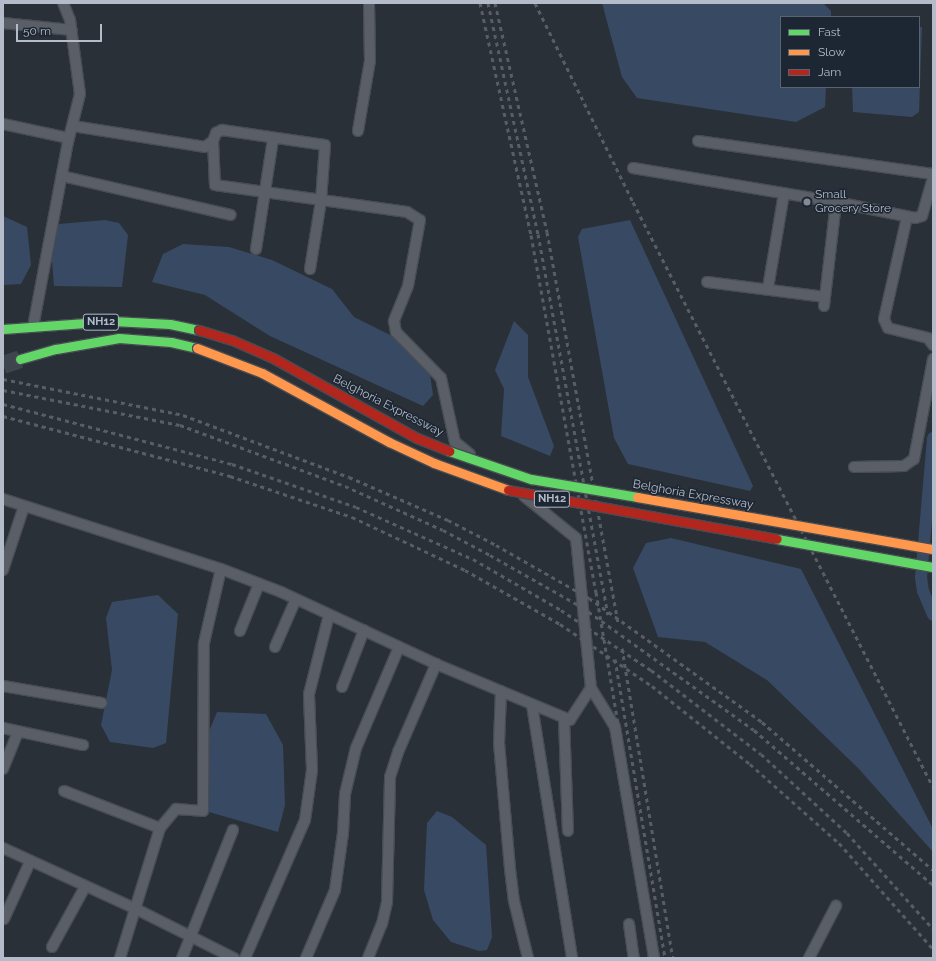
<!DOCTYPE html>
<style>
body{margin:0}
#map{position:relative;width:936px;height:961px;overflow:hidden;background:#2a3038;font-family:Raleway,sans-serif}
div>[style]{position:absolute}
.water>*{inset:0;background:#384963}
.canal>*{height:12px;margin:-6px;padding:0 6px;transform-origin:6px;border-radius:6px;background:#384963}
.highway-tunnel>*{height:18px;margin-top:-9px;transform-origin:0;background:repeating-linear-gradient(90deg,#3f454e 0 18px,transparent 0 27px)}
.roads{filter:drop-shadow(1px 0 #484c53) drop-shadow(-1px 0 #484c53) drop-shadow(0 1px #484c53) drop-shadow(0 -1px #484c53)}
.street>*{height:10px;margin:-5px;padding:0 5px;transform-origin:5px;border-radius:5px;background:#5a5e66}
.fast>*{height:9px;margin:-4.5px;padding:0 4.5px;transform-origin:4.5px;border-radius:4.5px;background:#63d668}
.rail>*{height:3px;margin-top:-1.5px;transform-origin:0;background:repeating-linear-gradient(90deg,#595d64 0 4px,transparent 0 8px)}
.bridges{filter:drop-shadow(1px 0 #474c53) drop-shadow(-1px 0 #474c53) drop-shadow(0 1px #474c53) drop-shadow(0 -1px #474c53)}
.fast-bridge>*{height:9px;margin:-4.5px;padding:0 4.5px;transform-origin:4.5px;border-radius:4.5px;background:#63d668}
.slow-bridge>*{height:9px;margin:-4.5px;padding:0 4.5px;transform-origin:4.5px;border-radius:4.5px;background:#ff974d}
.jam-bridge>*{height:9px;margin:-4.5px;padding:0 4.5px;transform-origin:4.5px;border-radius:4.5px;background:#b3261e}
.dots>*{width:11px;height:11px;translate:-50% -50%;box-sizing:border-box;border:2px solid #1d2633;border-radius:50%}
span{translate:-50% -50%;white-space:nowrap;text-align:center;line-height:1.15;-webkit-text-stroke:3px #1d2633;paint-order:stroke}
.shield-label span{padding:1px 3px;background:#1d2633;border:1px solid;border-radius:3px;-webkit-text-stroke-width:0}
.shield-label{font-size:11px;color:#b4bcc9;font-weight:700}
.poi-label{font-size:12px;color:#b4bcc9}
.left{translate:0 -50%;text-align:left}
.street-label{font-size:12px;color:#b4bcc9}
.frame{position:absolute;inset:0;border:4px solid #b4bcc9;pointer-events:none}
.legend{position:absolute;left:780px;top:16px;width:140px;height:72px;box-sizing:border-box;background:#1d2633;border:1px solid #59626f;margin:0;padding:5px 7px;list-style:none;font-size:12px;color:#b4bcc9}
.legend li{display:flex;align-items:center;gap:8px;height:20px}
.legend b{width:20px;border:1px solid #59626f}
.scale{position:absolute;left:16px;top:24px;width:86px;height:18px;box-sizing:border-box;border:2px solid #b4bcc9;border-top:0;padding-left:5px;font-size:12px;line-height:14px;white-space:nowrap;color:#b4bcc9;-webkit-text-stroke:3px #1d2633;paint-order:stroke}
</style>
<div id="map">
<div class="water">
<div style="clip-path:polygon(602px 3px,824px 4px,831px 11px,831px 17px,781px 17px,781px 87px,826px 87px,825px 107px,796px 122px,637px 98px,622px 77px)"></div>
<div style="clip-path:polygon(919px 27px,922px 27px,919px 112px,912px 117px,853px 112px,852px 87px,919px 87px)"></div>
<div style="clip-path:polygon(3px 216px,27px 227px,31px 265px,21px 284px,3px 285px)"></div>
<div style="clip-path:polygon(105px 220px,119px 223px,128px 235px,122px 287px,54px 286px,50px 237px,59px 224px)"></div>
<div style="clip-path:polygon(630px 220px,753px 486px,750px 491px,628px 464px,614px 438px,578px 237px,582px 229px)"></div>
<div style="clip-path:polygon(183px 244px,229px 247px,272px 260px,332px 289px,354px 317px,390px 335px,429px 367px,433px 395px,423px 406px,270px 336px,205px 295px,152px 282px,163px 254px)"></div>
<div style="clip-path:polygon(514px 321px,528px 335px,528px 377px,554px 446px,550px 456px,501px 436px,504px 389px,495px 370px)"></div>
<div style="clip-path:polygon(671px 538px,801px 569px,933px 829px,933px 852px,858px 768px,767px 680px,705px 642px,658px 637px,633px 568px,646px 543px)"></div>
<div style="clip-path:polygon(158px 595px,178px 614px,166px 743px,153px 748px,110px 742px,101px 725px,112px 670px,106px 618px,112px 602px)"></div>
<div style="clip-path:polygon(217px 712px,266px 714px,283px 745px,285px 805px,278px 832px,209px 812px,208px 734px)"></div>
<div style="clip-path:polygon(437px 811px,452px 817px,486px 845px,492px 937px,487px 950px,479px 951px,451px 942px,433px 920px,424px 890px,427px 823px)"></div>
</div>
<div class="canal">
<div style="left:933px;top:438px;width:140px;rotate:94.9deg"></div>
<div style="left:921px;top:577px;width:14px;rotate:82deg"></div>
<div style="left:923px;top:591px;width:26px;rotate:67deg"></div>
</div>
<div class="highway-tunnel">
<div style="left:3px;top:365px;width:18px;rotate:-19deg"></div>
</div>
<div class="roads">
<div class="street">
<div style="left:3px;top:23px;width:69px;rotate:5.8deg"></div>
<div style="left:3px;top:124px;width:66px;rotate:12.2deg"></div>
<div style="left:73px;top:126px;width:134px;rotate:9deg"></div>
<div style="left:205px;top:147px;width:10px;rotate:-37deg"></div>
<div style="left:213px;top:141px;width:9px;rotate:-69deg"></div>
<div style="left:216px;top:133px;width:7px;rotate:-27deg"></div>
<div style="left:222px;top:130px;width:104px;rotate:8.3deg"></div>
<div style="left:325px;top:145px;width:56px;rotate:94.1deg"></div>
<div style="left:321px;top:201px;width:69px;rotate:99.2deg"></div>
<div style="left:358px;top:131px;width:71px;rotate:-80.3deg"></div>
<div style="left:370px;top:61px;width:58px;rotate:-91deg"></div>
<div style="left:213px;top:141px;width:44px;rotate:87.4deg"></div>
<div style="left:215px;top:185px;width:194px;rotate:8deg"></div>
<div style="left:407px;top:212px;width:15px;rotate:32deg"></div>
<div style="left:420px;top:220px;width:67px;rotate:100.3deg"></div>
<div style="left:408px;top:286px;width:38px;rotate:112deg"></div>
<div style="left:394px;top:321px;width:11px;rotate:80deg"></div>
<div style="left:396px;top:332px;width:64px;rotate:45.6deg"></div>
<div style="left:441px;top:378px;width:66px;rotate:77.7deg"></div>
<div style="left:455px;top:442px;width:19px;rotate:39deg"></div>
<div style="left:698px;top:141px;width:237px;rotate:8deg"></div>
<div style="left:633px;top:168px;width:206px;rotate:9.5deg"></div>
<div style="left:836px;top:202px;width:81px;rotate:11.4deg"></div>
<div style="left:915px;top:218px;width:7px;rotate:-16deg"></div>
<div style="left:922px;top:216px;width:40px;rotate:-74deg"></div>
<div style="left:62px;top:176px;width:173px;rotate:13deg"></div>
<div style="left:907px;top:217px;width:105px;rotate:102.7deg"></div>
<div style="left:884px;top:319px;width:10px;rotate:66deg"></div>
<div style="left:888px;top:328px;width:41px;rotate:14deg"></div>
<div style="left:928px;top:338px;width:9px;rotate:54deg"></div>
<div style="left:256px;top:249px;width:111px;rotate:-81.2deg"></div>
<div style="left:707px;top:282px;width:119px;rotate:7.2deg"></div>
<div style="left:768px;top:288px;width:96px;rotate:-80.4deg"></div>
<div style="left:824px;top:306px;width:105px;rotate:-83.4deg"></div>
<div style="left:33px;top:327px;width:188px;rotate:-79.3deg"></div>
<div style="left:68px;top:142px;width:49px;rotate:-76deg"></div>
<div style="left:80px;top:94px;width:75px;rotate:-97.7deg"></div>
<div style="left:70px;top:20px;width:18px;rotate:-112deg"></div>
<div style="left:854px;top:467px;width:50px;rotate:-1.1deg"></div>
<div style="left:904px;top:466px;width:12px;rotate:-35deg"></div>
<div style="left:914px;top:459px;width:102px;rotate:-79.2deg"></div>
<div style="left:524px;top:496px;width:67px;rotate:38.9deg"></div>
<div style="left:576px;top:538px;width:151px;rotate:84.3deg"></div>
<div style="left:3px;top:499px;width:229px;rotate:17.8deg"></div>
<div style="left:221px;top:569px;width:64px;rotate:21deg"></div>
<div style="left:281px;top:592px;width:171px;rotate:24.9deg"></div>
<div style="left:436px;top:664px;width:145px;rotate:22.7deg"></div>
<div style="left:570px;top:720px;width:38px;rotate:-57deg"></div>
<div style="left:591px;top:688px;width:46px;rotate:58.4deg"></div>
<div style="left:615px;top:727px;width:234px;rotate:80.4deg"></div>
<div style="left:3px;top:570px;width:67px;rotate:-71.8deg"></div>
<div style="left:240px;top:631px;width:51px;rotate:-68deg"></div>
<div style="left:275px;top:647px;width:52px;rotate:-66.4deg"></div>
<div style="left:3px;top:686px;width:100px;rotate:9.7deg"></div>
<div style="left:342px;top:687px;width:61px;rotate:-68.9deg"></div>
<div style="left:501px;top:691px;width:52px;rotate:92.2deg"></div>
<div style="left:499px;top:743px;width:126px;rotate:85deg"></div>
<div style="left:510px;top:869px;width:32px;rotate:83deg"></div>
<div style="left:514px;top:901px;width:59px;rotate:76.2deg"></div>
<div style="left:532px;top:705px;width:256px;rotate:81deg"></div>
<div style="left:564px;top:718px;width:113px;rotate:88deg"></div>
<div style="left:3px;top:728px;width:82px;rotate:12deg"></div>
<div style="left:3px;top:769px;width:40px;rotate:-68deg"></div>
<div style="left:64px;top:791px;width:103px;rotate:21.1deg"></div>
<div style="left:3px;top:848px;width:144px;rotate:24.6deg"></div>
<div style="left:134px;top:908px;width:112px;rotate:26.6deg"></div>
<div style="left:4px;top:919px;width:63px;rotate:-65.5deg"></div>
<div style="left:629px;top:924px;width:34px;rotate:82deg"></div>
<div style="left:52px;top:947px;width:68px;rotate:-61.2deg"></div>
<div style="left:120px;top:958px;width:136px;rotate:-72.9deg"></div>
<div style="left:160px;top:828px;width:25px;rotate:-50deg"></div>
<div style="left:176px;top:809px;width:27px;rotate:4deg"></div>
<div style="left:203px;top:811px;width:168px;rotate:-89.7deg"></div>
<div style="left:204px;top:643px;width:76px;rotate:-77.1deg"></div>
<div style="left:182px;top:958px;width:138px;rotate:-68.3deg"></div>
<div style="left:245px;top:958px;width:150px;rotate:-66.5deg"></div>
<div style="left:305px;top:820px;width:50px;rotate:-82deg"></div>
<div style="left:312px;top:770px;width:76px;rotate:-92.3deg"></div>
<div style="left:309px;top:694px;width:81px;rotate:-75.8deg"></div>
<div style="left:306px;top:958px;width:74px;rotate:-66.9deg"></div>
<div style="left:335px;top:890px;width:58px;rotate:-82deg"></div>
<div style="left:343px;top:833px;width:39px;rotate:-87deg"></div>
<div style="left:345px;top:794px;width:47px;rotate:-76.6deg"></div>
<div style="left:356px;top:748px;width:110px;rotate:-66.9deg"></div>
<div style="left:368px;top:958px;width:37px;rotate:-68deg"></div>
<div style="left:382px;top:924px;width:23px;rotate:-77deg"></div>
<div style="left:387px;top:902px;width:125px;rotate:-88.6deg"></div>
<div style="left:390px;top:777px;width:28px;rotate:-72deg"></div>
<div style="left:399px;top:750px;width:94px;rotate:-66.7deg"></div>
<div style="left:809px;top:958px;width:59px;rotate:-62.6deg"></div>
</div>
<div class="fast">
<div style="left:3px;top:329px;width:110px;rotate:-4.2deg"></div>
<div style="left:113px;top:321px;width:57px;rotate:3deg"></div>
<div style="left:170px;top:324px;width:30px;rotate:12deg"></div>
<div style="left:20px;top:359px;width:37px;rotate:-16deg"></div>
<div style="left:56px;top:349px;width:64px;rotate:-9.9deg"></div>
<div style="left:119px;top:338px;width:52px;rotate:4.4deg"></div>
<div style="left:171px;top:342px;width:27px;rotate:13deg"></div>
</div>
</div>
<div class="rail">
<div style="left:480px;top:3px;width:238px;rotate:77.6deg"></div>
<div style="left:531px;top:235px;width:363px;rotate:79.7deg"></div>
<div style="left:596px;top:592px;width:371px;rotate:80.5deg"></div>
<div style="left:488px;top:3px;width:236px;rotate:77.8deg"></div>
<div style="left:538px;top:234px;width:387px;rotate:79.6deg"></div>
<div style="left:495px;top:3px;width:235px;rotate:77.2deg"></div>
<div style="left:547px;top:232px;width:396px;rotate:79.7deg"></div>
<div style="left:535px;top:3px;width:222px;rotate:63.8deg"></div>
<div style="left:633px;top:202px;width:657px;rotate:62.85deg"></div>
<div style="left:3px;top:379px;width:184px;rotate:11.3deg"></div>
<div style="left:183px;top:415px;width:177px;rotate:20.5deg"></div>
<div style="left:349px;top:477px;width:108px;rotate:23.5deg"></div>
<div style="left:448px;top:520px;width:54px;rotate:27.5deg"></div>
<div style="left:496px;top:545px;width:107px;rotate:29.7deg"></div>
<div style="left:589px;top:598px;width:213px;rotate:35.6deg"></div>
<div style="left:762px;top:722px;width:226px;rotate:40.9deg"></div>
<div style="left:3px;top:390px;width:180px;rotate:11.2deg"></div>
<div style="left:180px;top:425px;width:176px;rotate:20.3deg"></div>
<div style="left:345px;top:486px;width:107px;rotate:24.2deg"></div>
<div style="left:443px;top:530px;width:53px;rotate:28deg"></div>
<div style="left:490px;top:555px;width:106px;rotate:29.5deg"></div>
<div style="left:582px;top:607px;width:211px;rotate:35.6deg"></div>
<div style="left:754px;top:730px;width:237px;rotate:40.9deg"></div>
<div style="left:3px;top:404px;width:237px;rotate:14.7deg"></div>
<div style="left:232px;top:464px;width:131px;rotate:19.1deg"></div>
<div style="left:356px;top:507px;width:128px;rotate:24deg"></div>
<div style="left:473px;top:559px;width:102px;rotate:30.1deg"></div>
<div style="left:561px;top:610px;width:108px;rotate:33.7deg"></div>
<div style="left:651px;top:670px;width:138px;rotate:37.4deg"></div>
<div style="left:761px;top:754px;width:117px;rotate:42.6deg"></div>
<div style="left:847px;top:833px;width:129px;rotate:48.1deg"></div>
<div style="left:3px;top:416px;width:235px;rotate:14.8deg"></div>
<div style="left:230px;top:476px;width:129px;rotate:18.6deg"></div>
<div style="left:352px;top:517px;width:125px;rotate:25.1deg"></div>
<div style="left:465px;top:570px;width:109px;rotate:29.6deg"></div>
<div style="left:560px;top:624px;width:111px;rotate:34deg"></div>
<div style="left:652px;top:686px;width:125px;rotate:38.5deg"></div>
<div style="left:750px;top:764px;width:119px;rotate:41.6deg"></div>
<div style="left:839px;top:843px;width:142px;rotate:48.4deg"></div>
<div style="left:622px;top:648px;width:314px;rotate:80.7deg"></div>
<div style="left:615px;top:659px;width:303px;rotate:80.5deg"></div>
</div>
<div class="bridges">
<div class="fast-bridge">
<div style="left:449px;top:451px;width:87px;rotate:18.9deg"></div>
<div style="left:531px;top:479px;width:108px;rotate:9.6deg"></div>
<div style="left:777px;top:539px;width:158px;rotate:10.2deg"></div>
</div>
<div class="slow-bridge">
<div style="left:197px;top:348px;width:70px;rotate:21deg"></div>
<div style="left:262px;top:373px;width:145px;rotate:28.5deg"></div>
<div style="left:389px;top:442px;width:50px;rotate:25deg"></div>
<div style="left:434px;top:463px;width:79px;rotate:20deg"></div>
<div style="left:637px;top:497px;width:301px;rotate:10deg"></div>
</div>
<div class="jam-bridge">
<div style="left:199px;top:330px;width:34px;rotate:17deg"></div>
<div style="left:232px;top:340px;width:45px;rotate:23.7deg"></div>
<div style="left:273px;top:358px;width:165px;rotate:29.1deg"></div>
<div style="left:417px;top:438px;width:35px;rotate:22deg"></div>
<div style="left:508px;top:490px;width:273px;rotate:10.3deg"></div>
</div>
</div>
<div class="dots">
<div style="left:807px;top:202px;background:#848b96"></div>
</div>
<div class="shield-label">
<span style="left:101px;top:322px">NH12</span>
<span style="left:552px;top:499px">NH12</span>
</div>
<div class="poi-label">
<span class="left" style="left:815px;top:202px">Small<br>Grocery Store</span>
</div>
<div class="street-label">
<span style="left:388px;top:406px;rotate:27deg">Belghoria Expressway</span>
<span style="left:693px;top:495px;rotate:10deg">Belghoria Expressway</span>
</div>
<div class="frame"></div>
<ul class="legend">
<li><b style="height:5px;background:#63d668"></b>Fast</li>
<li><b style="height:5px;background:#ff974d"></b>Slow</li>
<li><b style="height:5px;background:#b3261e"></b>Jam</li>
</ul>
<div class="scale">50 m</div>
</div>
